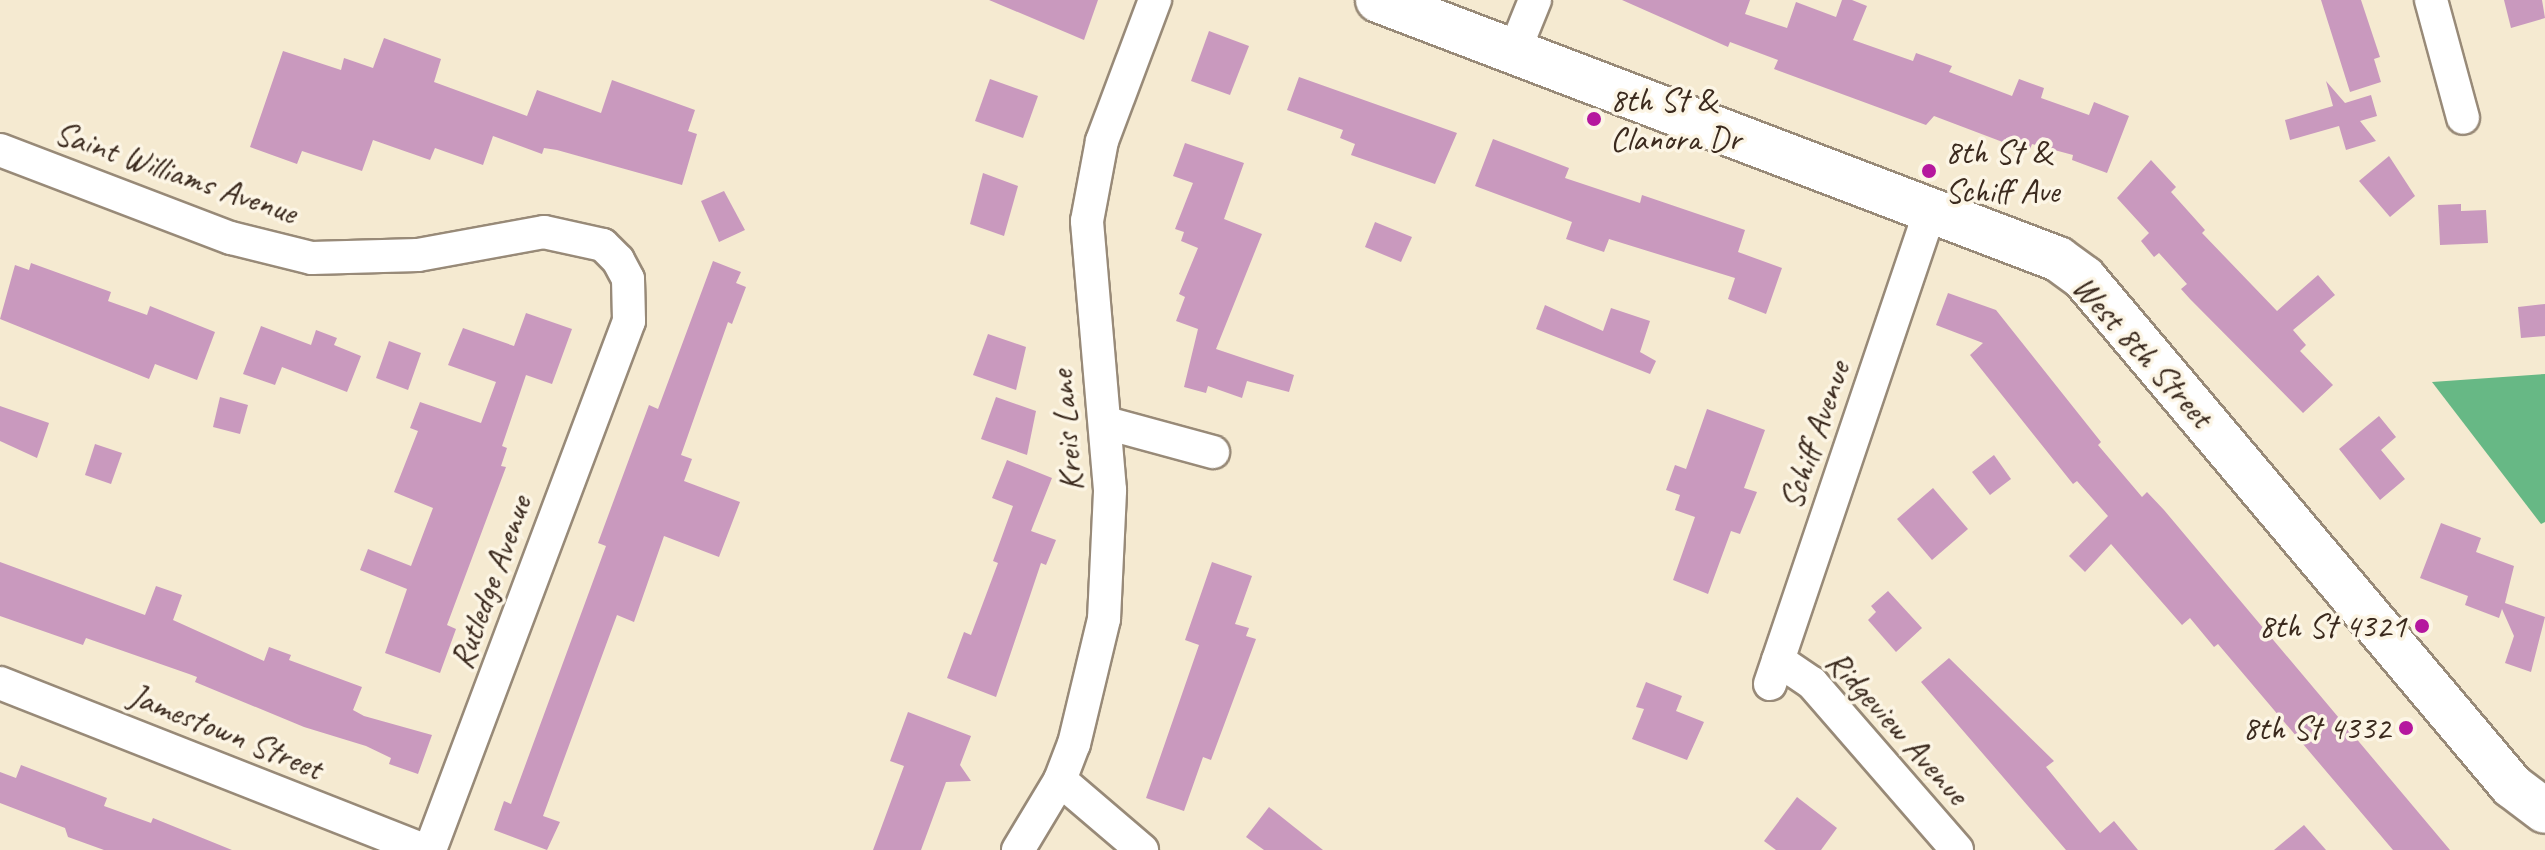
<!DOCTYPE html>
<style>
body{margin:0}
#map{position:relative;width:2545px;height:850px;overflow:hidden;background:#f5ead1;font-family:Caveat,sans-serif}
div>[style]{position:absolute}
.forest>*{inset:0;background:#67b885}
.building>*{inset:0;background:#c999be}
.roads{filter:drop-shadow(2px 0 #988a78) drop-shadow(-2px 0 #988a78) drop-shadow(0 2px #988a78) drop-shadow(0 -2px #988a78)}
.street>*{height:32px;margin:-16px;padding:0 16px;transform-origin:16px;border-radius:16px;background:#fff}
.secondary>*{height:44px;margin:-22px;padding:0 22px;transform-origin:22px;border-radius:22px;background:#fff}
.dots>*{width:22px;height:22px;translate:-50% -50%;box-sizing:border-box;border:4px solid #fcf5e5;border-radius:50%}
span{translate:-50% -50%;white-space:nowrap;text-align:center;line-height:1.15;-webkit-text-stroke:7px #fcf5e5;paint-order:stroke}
.poi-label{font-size:34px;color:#3b2a1e}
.left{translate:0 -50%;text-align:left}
.right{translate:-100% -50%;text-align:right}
.street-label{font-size:34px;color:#3b2a1e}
</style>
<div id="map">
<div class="forest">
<div style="clip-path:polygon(2545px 374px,2545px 522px,2541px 524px,2432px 382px)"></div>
</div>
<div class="building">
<div style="clip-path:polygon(989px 0,1098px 0,1084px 40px)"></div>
<div style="clip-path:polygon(1622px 0,1750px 0,1745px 14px,1787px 28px,1796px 2px,1836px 17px,1842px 0,1852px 0,1867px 6px,1853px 40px,1913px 61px,1916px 53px,1952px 66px,1949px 72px,2012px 96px,2019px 79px,2044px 88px,2041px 98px,2089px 115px,2094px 102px,2129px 116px,2107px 173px,2072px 160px,2073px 155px,2032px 144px,2029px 152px,1934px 116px,1926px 125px,1774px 69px,1778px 60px,1730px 42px,1728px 47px)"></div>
<div style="clip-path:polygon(2321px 0,2361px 0,2380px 57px,2374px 59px,2381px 82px,2350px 92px)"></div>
<div style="clip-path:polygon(2504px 0,2542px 0,2545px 18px,2511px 28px)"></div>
<div style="clip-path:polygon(1209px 31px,1249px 46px,1230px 95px,1191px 81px)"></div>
<div style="clip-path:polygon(384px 38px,441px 59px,434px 82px,527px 116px,537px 90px,601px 113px,612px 80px,695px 110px,688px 131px,697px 134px,682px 185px,557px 150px,544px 148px,542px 154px,493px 136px,483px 165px,435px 148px,430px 160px,373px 140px,362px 171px,302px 151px,297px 164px,250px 147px,283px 51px,341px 70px,344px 58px,373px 68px)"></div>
<div style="clip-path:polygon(1299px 77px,1457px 133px,1435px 184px,1351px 155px,1355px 144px,1340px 138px,1343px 130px,1287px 110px)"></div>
<div style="clip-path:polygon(990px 79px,1038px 96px,1023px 138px,975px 121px)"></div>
<div style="clip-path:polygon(2326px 81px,2345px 103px,2371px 95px,2377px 116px,2360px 121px,2376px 141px,2346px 150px,2339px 126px,2290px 140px,2285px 120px,2333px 106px)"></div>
<div style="clip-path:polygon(1493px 139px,1569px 168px,1565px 178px,1640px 203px,1642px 195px,1745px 230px,1738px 252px,1782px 268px,1766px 314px,1728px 299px,1735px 278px,1609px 239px,1604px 252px,1566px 239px,1572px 222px,1475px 186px)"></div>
<div style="clip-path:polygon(1185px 143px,1244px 163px,1224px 219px,1262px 234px,1216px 349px,1294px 375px,1289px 392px,1247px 381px,1242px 398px,1208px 386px,1206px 393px,1184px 387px,1198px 329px,1176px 321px,1185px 297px,1179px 294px,1198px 248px,1181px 241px,1184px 232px,1175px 229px,1193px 183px,1173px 176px)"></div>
<div style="clip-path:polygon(2389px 156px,2415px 196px,2390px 217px,2359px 181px)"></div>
<div style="clip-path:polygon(2151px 160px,2176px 187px,2171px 192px,2205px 230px,2202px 233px,2277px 311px,2318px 275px,2335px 295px,2293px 330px,2306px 345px,2300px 351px,2333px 385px,2303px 413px,2190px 299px,2181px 289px,2187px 284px,2159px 253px,2154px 257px,2141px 241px,2149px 233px,2117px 198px)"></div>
<div style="clip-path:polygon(983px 173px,1018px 186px,1004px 236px,970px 224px)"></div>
<div style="clip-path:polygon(724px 191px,745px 230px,719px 242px,701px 201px)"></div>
<div style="clip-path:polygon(2461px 204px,2461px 211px,2486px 210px,2488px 243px,2440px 245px,2438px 205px)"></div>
<div style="clip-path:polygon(1375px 222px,1412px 237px,1401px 262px,1365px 247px)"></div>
<div style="clip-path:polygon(713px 261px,741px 272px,736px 283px,746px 287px,732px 324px,728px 322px,681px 455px,692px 459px,684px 481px,740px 502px,719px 557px,664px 536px,634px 622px,617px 615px,543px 816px,560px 822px,547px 850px,494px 830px,504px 801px,511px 804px,606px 546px,598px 543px,649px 405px,658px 409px)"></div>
<div style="clip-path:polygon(31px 263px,111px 292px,108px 301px,147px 315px,150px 306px,215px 332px,197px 380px,155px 364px,149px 379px,0 319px,15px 265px,29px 270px)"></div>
<div style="clip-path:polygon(1948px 293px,1996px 310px,2101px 442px,2098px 445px,2142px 497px,2147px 492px,2164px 510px,2450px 850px,2393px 850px,2218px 644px,2214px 647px,2190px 618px,2182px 625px,2111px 544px,2085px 572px,2069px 556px,2108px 516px,2077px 481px,2073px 484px,1970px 355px,1983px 343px,1936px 325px)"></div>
<div style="clip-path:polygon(2545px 304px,2545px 336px,2521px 338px,2518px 307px)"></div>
<div style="clip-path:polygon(1545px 305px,1603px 331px,1611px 308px,1650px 321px,1640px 352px,1656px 361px,1650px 374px,1536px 329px)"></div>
<div style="clip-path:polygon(526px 313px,572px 329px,552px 384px,526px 375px,502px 446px,507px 448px,501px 466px,506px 467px,447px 625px,456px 629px,440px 673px,385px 653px,407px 589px,360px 570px,368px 549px,411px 566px,433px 508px,394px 492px,418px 431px,410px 428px,420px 402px,481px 423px,496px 382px,448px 365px,463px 328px,514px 346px)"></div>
<div style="clip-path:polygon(261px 326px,311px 345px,316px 330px,337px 338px,334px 345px,361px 356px,347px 392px,282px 367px,275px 385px,243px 374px)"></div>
<div style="clip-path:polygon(988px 334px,1026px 347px,1016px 390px,973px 375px)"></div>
<div style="clip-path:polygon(389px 341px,421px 353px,408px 390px,376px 378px)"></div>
<div style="clip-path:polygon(220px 397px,248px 405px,240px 434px,213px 427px)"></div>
<div style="clip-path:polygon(996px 397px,1036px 411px,1027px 455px,981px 439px)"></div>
<div style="clip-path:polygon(0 406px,49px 423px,37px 458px,0 441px)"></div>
<div style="clip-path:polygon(1707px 409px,1765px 430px,1744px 488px,1757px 492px,1740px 534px,1731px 531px,1708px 594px,1673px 580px,1695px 517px,1675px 510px,1680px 495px,1666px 490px,1675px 465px,1686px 469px)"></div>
<div style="clip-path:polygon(2379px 416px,2396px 437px,2381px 450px,2405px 479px,2380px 500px,2339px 449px)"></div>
<div style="clip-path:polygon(95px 444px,122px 453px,111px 484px,85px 475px)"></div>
<div style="clip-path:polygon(1994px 455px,2011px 479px,1990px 495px,1972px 472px)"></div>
<div style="clip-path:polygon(1007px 460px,1052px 478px,1031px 531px,1056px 540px,1046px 565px,1041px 563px,996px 697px,947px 678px,964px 632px,971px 635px,998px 563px,993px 561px,1013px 506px,992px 498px)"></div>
<div style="clip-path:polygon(1933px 488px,1968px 529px,1932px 560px,1897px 519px)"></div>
<div style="clip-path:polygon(2441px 523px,2481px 538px,2476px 552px,2514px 566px,2505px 603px,2545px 617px,2531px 672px,2505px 663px,2514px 636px,2502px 609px,2499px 618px,2465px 605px,2468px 596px,2420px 578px)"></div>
<div style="clip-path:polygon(0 562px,145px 615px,156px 586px,182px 595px,173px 620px,264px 661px,269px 647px,291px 655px,289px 660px,362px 687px,353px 710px,364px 716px,432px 735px,418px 774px,389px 764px,391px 758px,366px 746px,304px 727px,195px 682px,197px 677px,189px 674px,86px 638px,83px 645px,0 616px)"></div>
<div style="clip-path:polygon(1212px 562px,1252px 576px,1235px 624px,1249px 628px,1246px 636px,1256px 639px,1211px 760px,1203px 757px,1184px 811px,1146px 798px,1199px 645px,1185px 640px)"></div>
<div style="clip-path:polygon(1888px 591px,1922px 628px,1896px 652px,1868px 620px,1876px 612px,1871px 606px)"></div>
<div style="clip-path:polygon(1949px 658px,2054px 761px,2046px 767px,2100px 833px,2114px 821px,2138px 850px,2066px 850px,1921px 682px)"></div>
<div style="clip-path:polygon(1646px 682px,1682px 696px,1676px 711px,1704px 722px,1687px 760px,1632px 739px,1644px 709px,1636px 707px)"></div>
<div style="clip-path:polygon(908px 712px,971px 736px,960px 765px,971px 781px,946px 782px,921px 850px,873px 850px,904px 766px,890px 761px)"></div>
<div style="clip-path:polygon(21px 765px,107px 798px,104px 806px,151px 823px,153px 818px,232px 850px,104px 850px,68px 837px,65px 828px,0 803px,0 772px,16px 778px)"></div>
<div style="clip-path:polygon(1797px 797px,1837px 828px,1821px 850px,1776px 850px,1764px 841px)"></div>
<div style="clip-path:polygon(1269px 807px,1323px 850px,1264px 850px,1246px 837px)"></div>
<div style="clip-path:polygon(2304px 825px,2326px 850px,2274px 850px)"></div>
</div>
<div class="roads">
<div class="street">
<div style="left:2431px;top:0;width:122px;rotate:74.8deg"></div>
<div style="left:1514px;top:52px;width:56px;rotate:-68deg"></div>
<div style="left:0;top:150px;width:247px;rotate:20.9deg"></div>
<div style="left:231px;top:238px;width:83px;rotate:13.9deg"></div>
<div style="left:312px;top:258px;width:106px;rotate:-1.6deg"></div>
<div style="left:418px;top:255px;width:128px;rotate:-10.3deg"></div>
<div style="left:544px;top:232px;width:60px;rotate:12.4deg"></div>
<div style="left:603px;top:245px;width:21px;rotate:45deg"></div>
<div style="left:618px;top:260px;width:21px;rotate:62deg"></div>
<div style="left:628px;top:279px;width:42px;rotate:88.6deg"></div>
<div style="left:629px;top:321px;width:565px;rotate:110.62deg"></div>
<div style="left:1106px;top:423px;width:111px;rotate:15.2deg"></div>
<div style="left:1778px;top:660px;width:41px;rotate:34.1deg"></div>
<div style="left:1812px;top:683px;width:221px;rotate:49deg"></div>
<div style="left:0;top:683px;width:457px;rotate:21.5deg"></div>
<div style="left:1770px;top:684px;width:499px;rotate:-71.3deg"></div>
<div style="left:1060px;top:780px;width:108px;rotate:40.5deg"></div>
<div style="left:1018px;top:850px;width:82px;rotate:-59deg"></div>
<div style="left:1060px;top:780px;width:39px;rotate:-69deg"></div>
<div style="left:1074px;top:744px;width:129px;rotate:-76.5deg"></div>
<div style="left:1104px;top:619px;width:129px;rotate:-87.3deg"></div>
<div style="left:1110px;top:490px;width:270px;rotate:-94.9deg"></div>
<div style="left:1087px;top:221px;width:81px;rotate:-79.4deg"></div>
<div style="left:1102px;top:141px;width:151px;rotate:-69.4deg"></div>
</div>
<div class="secondary">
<div style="left:1378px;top:0;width:728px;rotate:20.85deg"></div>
<div style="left:2058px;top:259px;width:32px;rotate:36deg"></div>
<div style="left:2084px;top:278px;width:664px;rotate:49.89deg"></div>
<div style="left:2512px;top:786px;width:41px;rotate:37.1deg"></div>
</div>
</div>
<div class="dots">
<div style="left:1594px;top:119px;background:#b5179e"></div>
<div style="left:1929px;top:171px;background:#b5179e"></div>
<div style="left:2422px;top:626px;background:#b5179e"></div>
<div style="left:2406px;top:728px;background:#b5179e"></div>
</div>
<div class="poi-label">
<span class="left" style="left:1610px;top:119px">8th St &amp;<br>Clanora Dr</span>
<span class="left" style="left:1945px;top:171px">8th St &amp;<br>Schiff Ave</span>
<span class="right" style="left:2406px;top:626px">8th St 4321</span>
<span class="right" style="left:2390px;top:728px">8th St 4332</span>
</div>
<div class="street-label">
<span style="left:176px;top:172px;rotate:19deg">Saint Williams Avenue</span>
<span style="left:2143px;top:351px;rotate:48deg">West 8th Street</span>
<span style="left:1066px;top:431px;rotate:-95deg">Kreis Lane</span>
<span style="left:1814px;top:435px;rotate:-71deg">Schiff Avenue</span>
<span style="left:490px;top:582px;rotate:-70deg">Rutledge Avenue</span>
<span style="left:1898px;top:727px;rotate:48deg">Ridgeview Avenue</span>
<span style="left:226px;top:731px;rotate:22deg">Jamestown Street</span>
</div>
</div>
